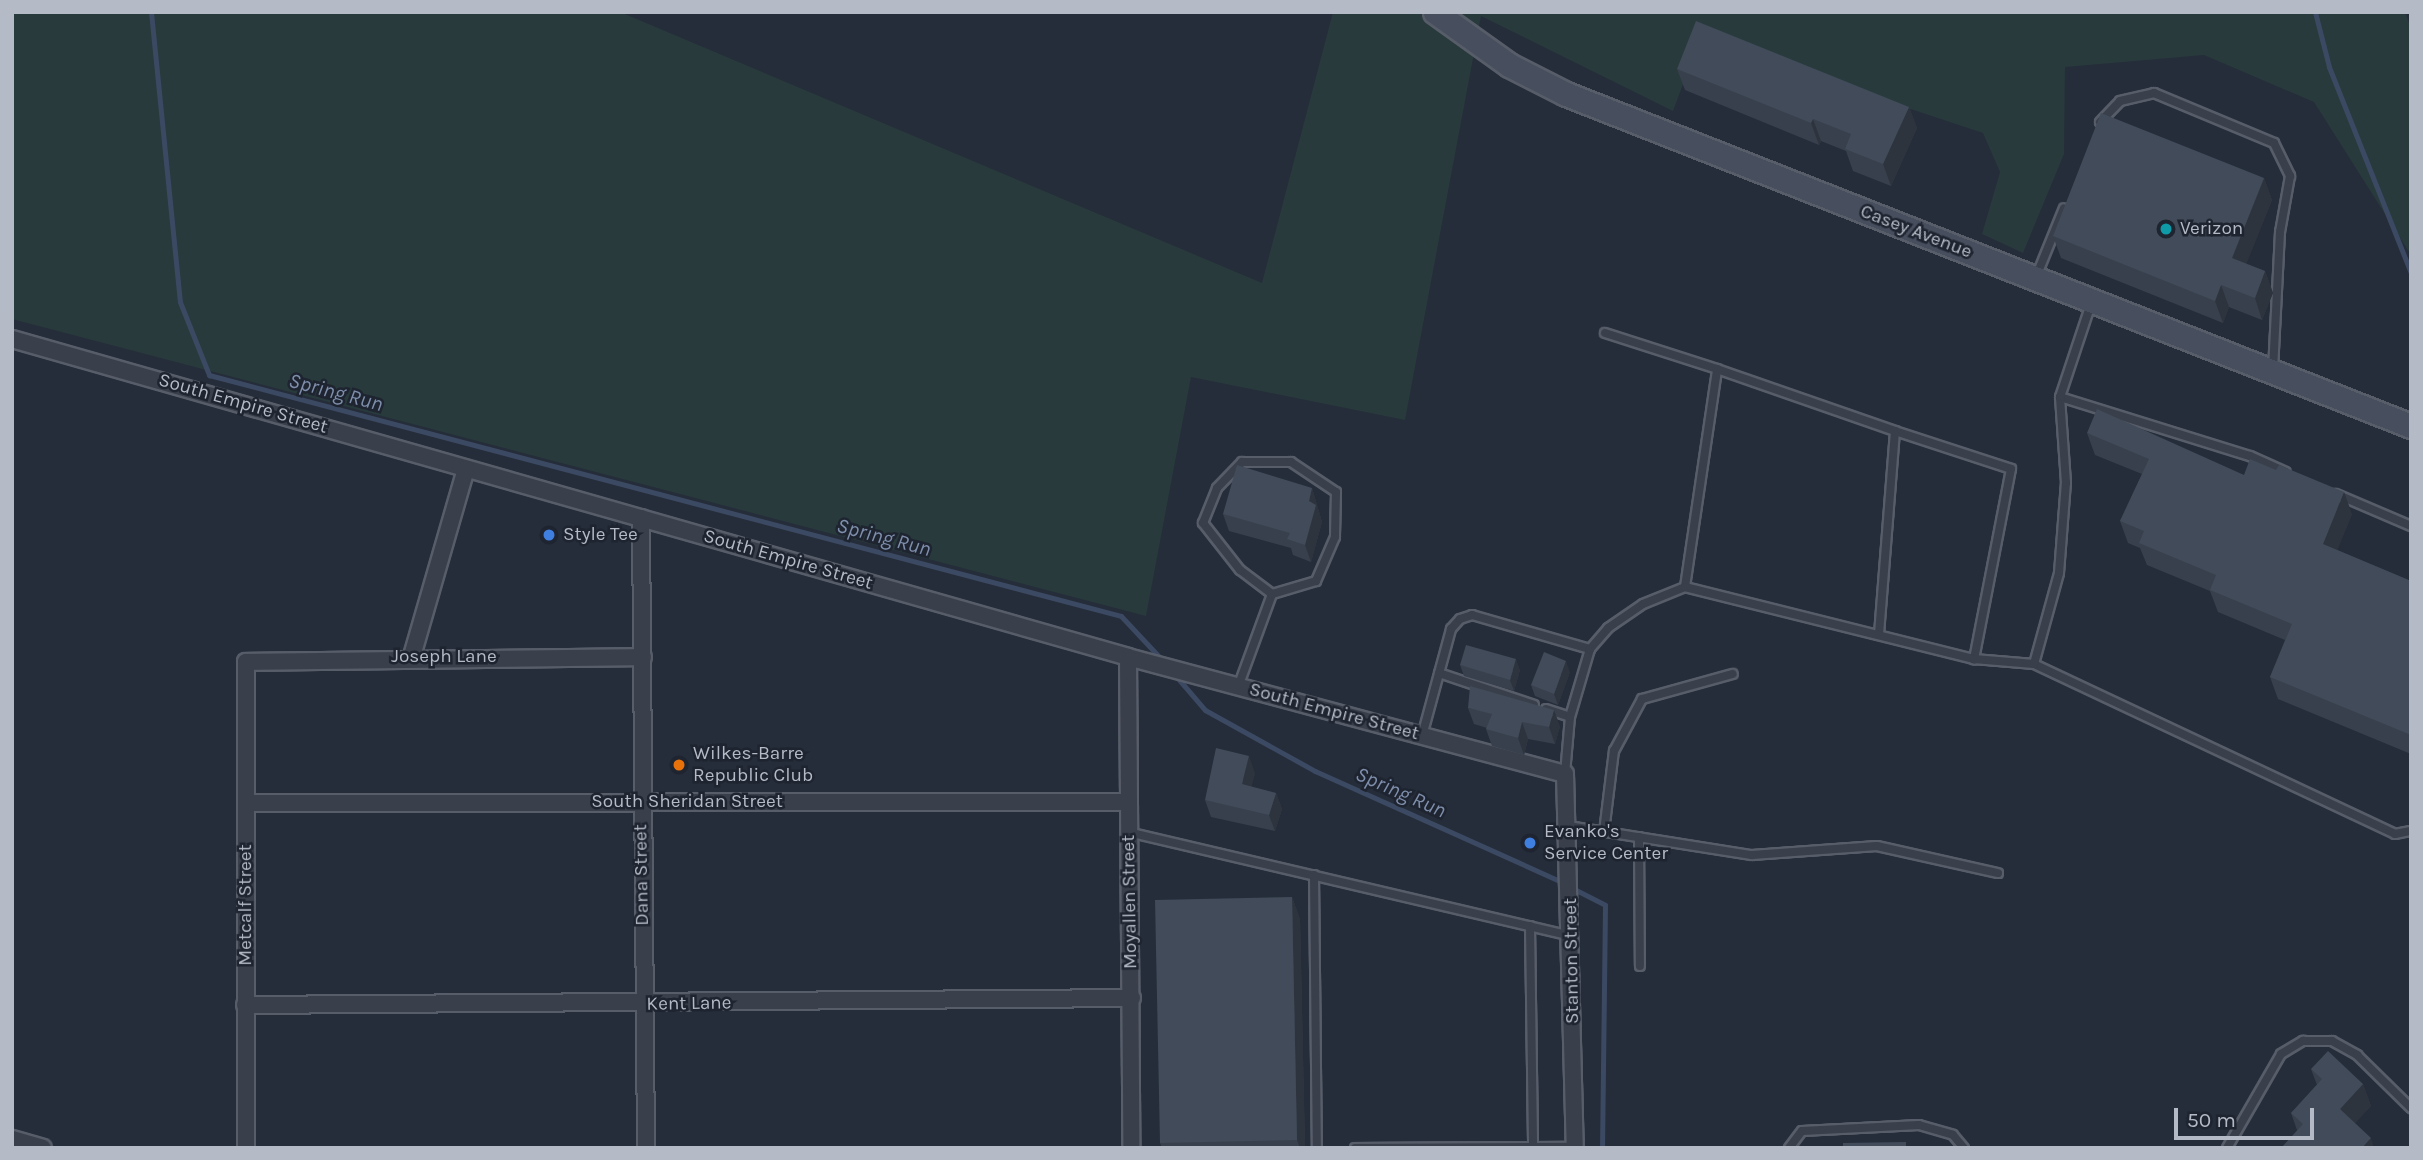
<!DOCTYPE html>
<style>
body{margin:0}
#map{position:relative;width:2423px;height:1160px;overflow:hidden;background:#252d3a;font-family:Karla,sans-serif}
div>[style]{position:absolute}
.green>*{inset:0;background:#283a3c}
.stream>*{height:5px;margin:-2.5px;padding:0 2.5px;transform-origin:2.5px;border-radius:2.5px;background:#3c4962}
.roads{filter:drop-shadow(2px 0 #575d69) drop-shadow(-2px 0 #575d69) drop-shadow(0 2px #575d69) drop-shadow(0 -2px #575d69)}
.lane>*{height:8px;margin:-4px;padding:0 4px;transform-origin:4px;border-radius:4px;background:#393f4b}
.street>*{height:16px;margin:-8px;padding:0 8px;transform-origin:8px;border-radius:8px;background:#393f4b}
.secondary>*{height:23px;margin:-11.5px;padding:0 11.5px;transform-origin:11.5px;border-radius:11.5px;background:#474e5d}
.wall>*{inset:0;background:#38404d}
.shaded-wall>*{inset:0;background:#2e343e}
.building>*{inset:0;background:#414b59}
.dots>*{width:19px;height:19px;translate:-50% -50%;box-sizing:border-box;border:4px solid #1e2430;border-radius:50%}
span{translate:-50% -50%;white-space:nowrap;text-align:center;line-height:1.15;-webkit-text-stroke:5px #1e2430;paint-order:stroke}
.poi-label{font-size:19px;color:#b4bac6}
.left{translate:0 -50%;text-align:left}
.street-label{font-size:19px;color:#b4bac6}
.water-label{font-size:21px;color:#7e8eab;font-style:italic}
.frame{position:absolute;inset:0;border:14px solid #b4bac6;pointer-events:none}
.scale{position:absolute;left:2174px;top:1108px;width:140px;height:32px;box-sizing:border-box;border:4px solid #b4bac6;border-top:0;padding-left:9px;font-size:21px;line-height:24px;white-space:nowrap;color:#b4bac6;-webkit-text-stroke:5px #1e2430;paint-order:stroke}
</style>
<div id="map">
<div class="green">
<div style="clip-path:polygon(12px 12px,620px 12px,1262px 283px,1333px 12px,2405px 12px,2411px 28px,2411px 255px,2314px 102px,2204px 55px,2065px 67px,2064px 154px,2023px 253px,1982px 234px,2000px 172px,1983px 133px,1700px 39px,1673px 111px,1481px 16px,1405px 420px,1191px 377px,1146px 616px,12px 319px)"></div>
</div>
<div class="stream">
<div style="left:151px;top:12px;width:291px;rotate:84.3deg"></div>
<div style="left:180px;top:302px;width:79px;rotate:68.3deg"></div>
<div style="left:209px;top:375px;width:943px;rotate:14.8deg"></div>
<div style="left:1121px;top:616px;width:63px;rotate:46.9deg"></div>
<div style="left:2315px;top:12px;width:57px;rotate:75.7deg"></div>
<div style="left:2329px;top:67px;width:222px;rotate:68.3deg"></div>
<div style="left:1175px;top:675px;width:46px;rotate:49.4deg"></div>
<div style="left:1205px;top:710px;width:126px;rotate:29deg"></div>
<div style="left:1315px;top:771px;width:273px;rotate:24.2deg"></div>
<div style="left:1572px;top:888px;width:37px;rotate:27deg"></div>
<div style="left:1605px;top:905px;width:243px;rotate:90.7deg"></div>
</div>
<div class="roads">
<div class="lane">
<div style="left:2100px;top:122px;width:29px;rotate:-46deg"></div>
<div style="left:2120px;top:101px;width:35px;rotate:-13deg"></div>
<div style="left:2154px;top:93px;width:130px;rotate:22.6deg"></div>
<div style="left:2274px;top:143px;width:37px;rotate:64deg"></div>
<div style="left:2290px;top:176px;width:57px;rotate:100.1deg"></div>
<div style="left:2280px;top:232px;width:137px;rotate:92.9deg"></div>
<div style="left:2036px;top:277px;width:74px;rotate:-67.9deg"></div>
<div style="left:1605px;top:333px;width:118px;rotate:17.8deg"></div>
<div style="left:2060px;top:397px;width:199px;rotate:17.3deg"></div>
<div style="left:2250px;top:456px;width:39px;rotate:24deg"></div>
<div style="left:1895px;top:431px;width:122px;rotate:18.1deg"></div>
<div style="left:2011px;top:469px;width:194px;rotate:101deg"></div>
<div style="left:2336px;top:494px;width:82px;rotate:23.1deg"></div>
<div style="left:1685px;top:587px;width:220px;rotate:-81.6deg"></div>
<div style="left:1717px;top:369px;width:188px;rotate:19.2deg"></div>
<div style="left:1895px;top:431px;width:203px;rotate:94.5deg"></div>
<div style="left:2034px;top:664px;width:399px;rotate:25.2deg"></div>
<div style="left:2395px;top:834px;width:16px;rotate:-11deg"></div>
<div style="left:1439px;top:673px;width:100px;rotate:18.6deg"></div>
<div style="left:1238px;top:687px;width:99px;rotate:-69.9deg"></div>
<div style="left:1272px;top:594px;width:40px;rotate:-143deg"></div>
<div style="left:1240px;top:570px;width:60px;rotate:-128.2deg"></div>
<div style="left:1203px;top:523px;width:38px;rotate:-68deg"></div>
<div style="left:1217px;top:488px;width:36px;rotate:-46deg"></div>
<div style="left:1242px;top:462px;width:49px"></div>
<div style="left:1291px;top:462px;width:54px;rotate:33.7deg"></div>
<div style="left:1336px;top:492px;width:45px;rotate:91.3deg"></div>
<div style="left:1335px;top:537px;width:48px;rotate:113.4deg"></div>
<div style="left:1316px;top:581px;width:46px;rotate:163.5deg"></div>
<div style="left:1546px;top:709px;width:25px;rotate:18deg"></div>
<div style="left:1422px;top:736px;width:111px;rotate:-74.8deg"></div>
<div style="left:1451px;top:629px;width:13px;rotate:-48deg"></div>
<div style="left:1460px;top:619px;width:13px;rotate:-18deg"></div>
<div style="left:1472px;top:615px;width:123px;rotate:16.1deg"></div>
<div style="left:1565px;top:774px;width:57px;rotate:-85deg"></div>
<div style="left:1570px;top:717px;width:71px;rotate:-73.6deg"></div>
<div style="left:1590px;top:649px;width:28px;rotate:-49deg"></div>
<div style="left:1608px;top:628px;width:42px;rotate:-34.4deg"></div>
<div style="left:1643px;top:604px;width:45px;rotate:-22deg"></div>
<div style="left:1685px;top:587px;width:298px;rotate:14deg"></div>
<div style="left:1974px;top:659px;width:60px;rotate:4.8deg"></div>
<div style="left:2034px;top:664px;width:94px;rotate:-74.6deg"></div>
<div style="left:2059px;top:573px;width:90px;rotate:-85.6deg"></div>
<div style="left:2066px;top:483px;width:86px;rotate:-94deg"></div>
<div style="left:2060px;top:397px;width:98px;rotate:-71.6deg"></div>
<div style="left:1568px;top:826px;width:186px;rotate:9deg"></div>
<div style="left:1752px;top:855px;width:125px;rotate:-4.1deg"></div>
<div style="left:1877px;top:846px;width:124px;rotate:12.6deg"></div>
<div style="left:1128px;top:832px;width:455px;rotate:13.2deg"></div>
<div style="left:1604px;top:832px;width:82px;rotate:-83deg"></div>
<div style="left:1614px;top:751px;width:59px;rotate:-61.7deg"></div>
<div style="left:1642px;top:699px;width:94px;rotate:-15.4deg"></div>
<div style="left:1639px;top:837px;width:129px;rotate:89.6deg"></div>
<div style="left:1314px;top:875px;width:273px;rotate:89.4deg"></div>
<div style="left:1530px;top:926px;width:220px;rotate:89.2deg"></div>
<div style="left:1355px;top:1148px;width:220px;rotate:-0.3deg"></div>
<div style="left:1789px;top:1148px;width:21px;rotate:-53deg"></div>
<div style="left:1802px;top:1131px;width:117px;rotate:-2.9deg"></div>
<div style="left:1919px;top:1125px;width:35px;rotate:16deg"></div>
<div style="left:1953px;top:1135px;width:17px;rotate:50deg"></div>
<div style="left:2227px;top:1148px;width:108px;rotate:-60.1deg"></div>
<div style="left:2281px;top:1054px;width:26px;rotate:-31deg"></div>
<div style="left:2303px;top:1041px;width:29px"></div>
<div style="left:2332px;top:1041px;width:29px;rotate:29deg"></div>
<div style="left:2357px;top:1055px;width:76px;rotate:44.5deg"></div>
</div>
<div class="street">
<div style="left:12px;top:339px;width:1160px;rotate:15.9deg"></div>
<div style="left:1128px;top:657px;width:452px;rotate:15deg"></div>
<div style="left:1565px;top:774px;width:374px;rotate:88.5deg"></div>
<div style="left:641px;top:518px;width:630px;rotate:89.55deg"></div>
<div style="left:412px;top:656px;width:195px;rotate:-73.9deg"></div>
<div style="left:1128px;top:657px;width:491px;rotate:89.6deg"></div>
<div style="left:247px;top:803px;width:880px;rotate:-0.07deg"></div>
<div style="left:245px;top:1005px;width:887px;rotate:-0.45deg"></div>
<div style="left:12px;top:1139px;width:32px;rotate:16deg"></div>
<div style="left:246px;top:1148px;width:486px;rotate:-90deg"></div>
<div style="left:246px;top:662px;width:397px;rotate:-0.7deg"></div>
</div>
<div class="secondary">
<div style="left:1435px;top:12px;width:91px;rotate:35.6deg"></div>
<div style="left:1509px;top:65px;width:64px;rotate:27deg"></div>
<div style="left:1566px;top:94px;width:908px;rotate:21.45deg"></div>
</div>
</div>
<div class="wall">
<div style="clip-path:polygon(1677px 69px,1909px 107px,1917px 128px,1891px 186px,1853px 171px,1846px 151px,1821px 141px,1819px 145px,1685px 90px)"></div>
<div style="clip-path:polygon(2264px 178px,2272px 200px,2246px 264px,2265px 271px,2273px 293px,2262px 320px,2229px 307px,2223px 323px,2061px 258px,2053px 236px)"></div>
<div style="clip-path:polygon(2087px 433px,2244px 475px,2352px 514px,2337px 550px,2411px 581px,2411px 754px,2278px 699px,2270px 677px,2285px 640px,2218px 612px,2210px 591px,2147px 565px,2140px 548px,2128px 543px,2120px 521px,2142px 474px,2095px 455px)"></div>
<div style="clip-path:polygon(1312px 488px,1322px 522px,1311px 562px,1293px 555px,1291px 548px,1229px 531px,1223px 514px)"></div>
<div style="clip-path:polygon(1460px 665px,1520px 670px,1514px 691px,1464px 676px)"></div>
<div style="clip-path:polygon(1570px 672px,1558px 705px,1535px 696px,1531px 685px)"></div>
<div style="clip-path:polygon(1468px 708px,1560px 726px,1555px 744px,1528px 739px,1524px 755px,1492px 746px,1486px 729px,1487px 728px,1474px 724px)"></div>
<div style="clip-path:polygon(1255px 773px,1251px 787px,1276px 793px,1282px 809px,1275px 831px,1211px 817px,1205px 800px)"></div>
<div style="clip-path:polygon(1292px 897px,1300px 919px,1305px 1148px,1162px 1148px,1160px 1143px)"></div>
<div style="clip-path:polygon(2311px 1069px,2363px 1084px,2371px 1106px,2355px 1123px,2297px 1130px,2291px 1113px,2317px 1085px)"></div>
</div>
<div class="shaded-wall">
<div style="clip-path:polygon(1909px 107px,1917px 128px,1891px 186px,1883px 164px)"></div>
<div style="clip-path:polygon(1813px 119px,1821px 141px,1819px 145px,1811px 123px)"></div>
<div style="clip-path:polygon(2264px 178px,2272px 200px,2240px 280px,2232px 258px)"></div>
<div style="clip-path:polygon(2265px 271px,2273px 293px,2262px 320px,2255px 298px)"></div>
<div style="clip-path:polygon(2221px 285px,2229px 307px,2223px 323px,2215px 301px)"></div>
<div style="clip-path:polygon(1312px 488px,1322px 522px,1311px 562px,1305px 545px,1309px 501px)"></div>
<div style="clip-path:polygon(2344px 492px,2352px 514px,2331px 566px,2323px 544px)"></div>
<div style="clip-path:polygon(1516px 659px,1520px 670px,1514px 691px,1510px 680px)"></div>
<div style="clip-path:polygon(1566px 661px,1570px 672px,1558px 705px,1554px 694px)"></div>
<div style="clip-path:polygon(1554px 710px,1560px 726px,1555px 744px,1549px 727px)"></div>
<div style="clip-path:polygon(1522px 722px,1528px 739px,1524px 755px,1518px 738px)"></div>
<div style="clip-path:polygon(1249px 756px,1255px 773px,1248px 801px,1242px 784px)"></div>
<div style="clip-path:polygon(1276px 793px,1282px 809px,1275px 831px,1269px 815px)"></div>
<div style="clip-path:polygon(1292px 897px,1300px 919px,1305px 1148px,1300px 1148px,1297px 1140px)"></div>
<div style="clip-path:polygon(2363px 1084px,2371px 1106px,2348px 1131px,2340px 1109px)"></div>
<div style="clip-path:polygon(2371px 1138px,2374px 1148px,2362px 1148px)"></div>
</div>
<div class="building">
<div style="clip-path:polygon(1696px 21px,1909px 107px,1883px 164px,1845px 149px,1851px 134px,1813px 119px,1811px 123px,1677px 69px)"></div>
<div style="clip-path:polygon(2101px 113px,2264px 178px,2232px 258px,2265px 271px,2255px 298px,2221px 285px,2215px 301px,2053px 236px)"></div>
<div style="clip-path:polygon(2097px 409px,2244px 475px,2250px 459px,2276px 470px,2279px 465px,2344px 492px,2323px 544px,2411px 581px,2411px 735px,2270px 677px,2292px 624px,2210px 590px,2216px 575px,2139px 543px,2144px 531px,2120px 521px,2149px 459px,2087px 433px)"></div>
<div style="clip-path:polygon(1237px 465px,1312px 488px,1309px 501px,1316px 505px,1305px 545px,1287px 539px,1290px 533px,1223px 514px)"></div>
<div style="clip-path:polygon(1466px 645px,1516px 659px,1510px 680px,1460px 665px)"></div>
<div style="clip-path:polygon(1544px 652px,1566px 661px,1554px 694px,1531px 685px)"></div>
<div style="clip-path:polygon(1470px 686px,1554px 710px,1549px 727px,1522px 722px,1518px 738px,1486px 729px,1492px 714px,1468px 708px)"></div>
<div style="clip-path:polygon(1216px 748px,1249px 756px,1242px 784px,1276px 793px,1269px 815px,1205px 800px)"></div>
<div style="clip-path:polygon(1292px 897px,1297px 1140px,1160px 1143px,1155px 900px)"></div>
<div style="clip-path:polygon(2328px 1051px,2363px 1084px,2340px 1109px,2371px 1138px,2362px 1148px,2281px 1148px,2303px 1124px,2291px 1113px,2322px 1079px,2311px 1069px)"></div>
<div style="clip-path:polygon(1906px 1142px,1906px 1148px,1843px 1148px,1843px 1143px)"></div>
</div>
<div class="dots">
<div style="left:2166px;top:229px;background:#0f9aa8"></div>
<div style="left:549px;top:535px;background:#3f7fe0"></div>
<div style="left:679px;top:765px;background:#e8710a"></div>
<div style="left:1530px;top:843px;background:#3f7fe0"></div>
</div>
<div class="poi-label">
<span class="left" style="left:2180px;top:229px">Verizon</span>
<span class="left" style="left:563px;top:535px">Style Tee</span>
<span class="left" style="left:693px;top:765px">Wilkes-Barre<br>Republic Club</span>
<span class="left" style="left:1544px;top:843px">Evanko's<br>Service Center</span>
</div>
<div class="street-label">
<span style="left:1916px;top:232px;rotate:21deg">Casey Avenue</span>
<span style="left:243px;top:404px;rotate:16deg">South Empire Street</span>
<span style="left:788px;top:560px;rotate:16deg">South Empire Street</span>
<span style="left:444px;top:657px">Joseph Lane</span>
<span style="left:1334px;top:712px;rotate:15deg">South Empire Street</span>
<span style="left:687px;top:802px">South Sheridan Street</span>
<span style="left:642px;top:875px;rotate:-91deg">Dana Street</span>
<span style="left:1130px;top:902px;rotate:-91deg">Moyallen Street</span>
<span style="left:246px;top:905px;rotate:-90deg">Metcalf Street</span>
<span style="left:1572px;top:961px;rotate:-91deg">Stanton Street</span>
<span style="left:689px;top:1004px;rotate:-1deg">Kent Lane</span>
</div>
<div class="water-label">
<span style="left:336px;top:392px;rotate:15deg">Spring Run</span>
<span style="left:884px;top:537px;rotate:15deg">Spring Run</span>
<span style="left:1401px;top:792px;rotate:24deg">Spring Run</span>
</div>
<div class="frame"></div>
<div class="scale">50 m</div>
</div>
